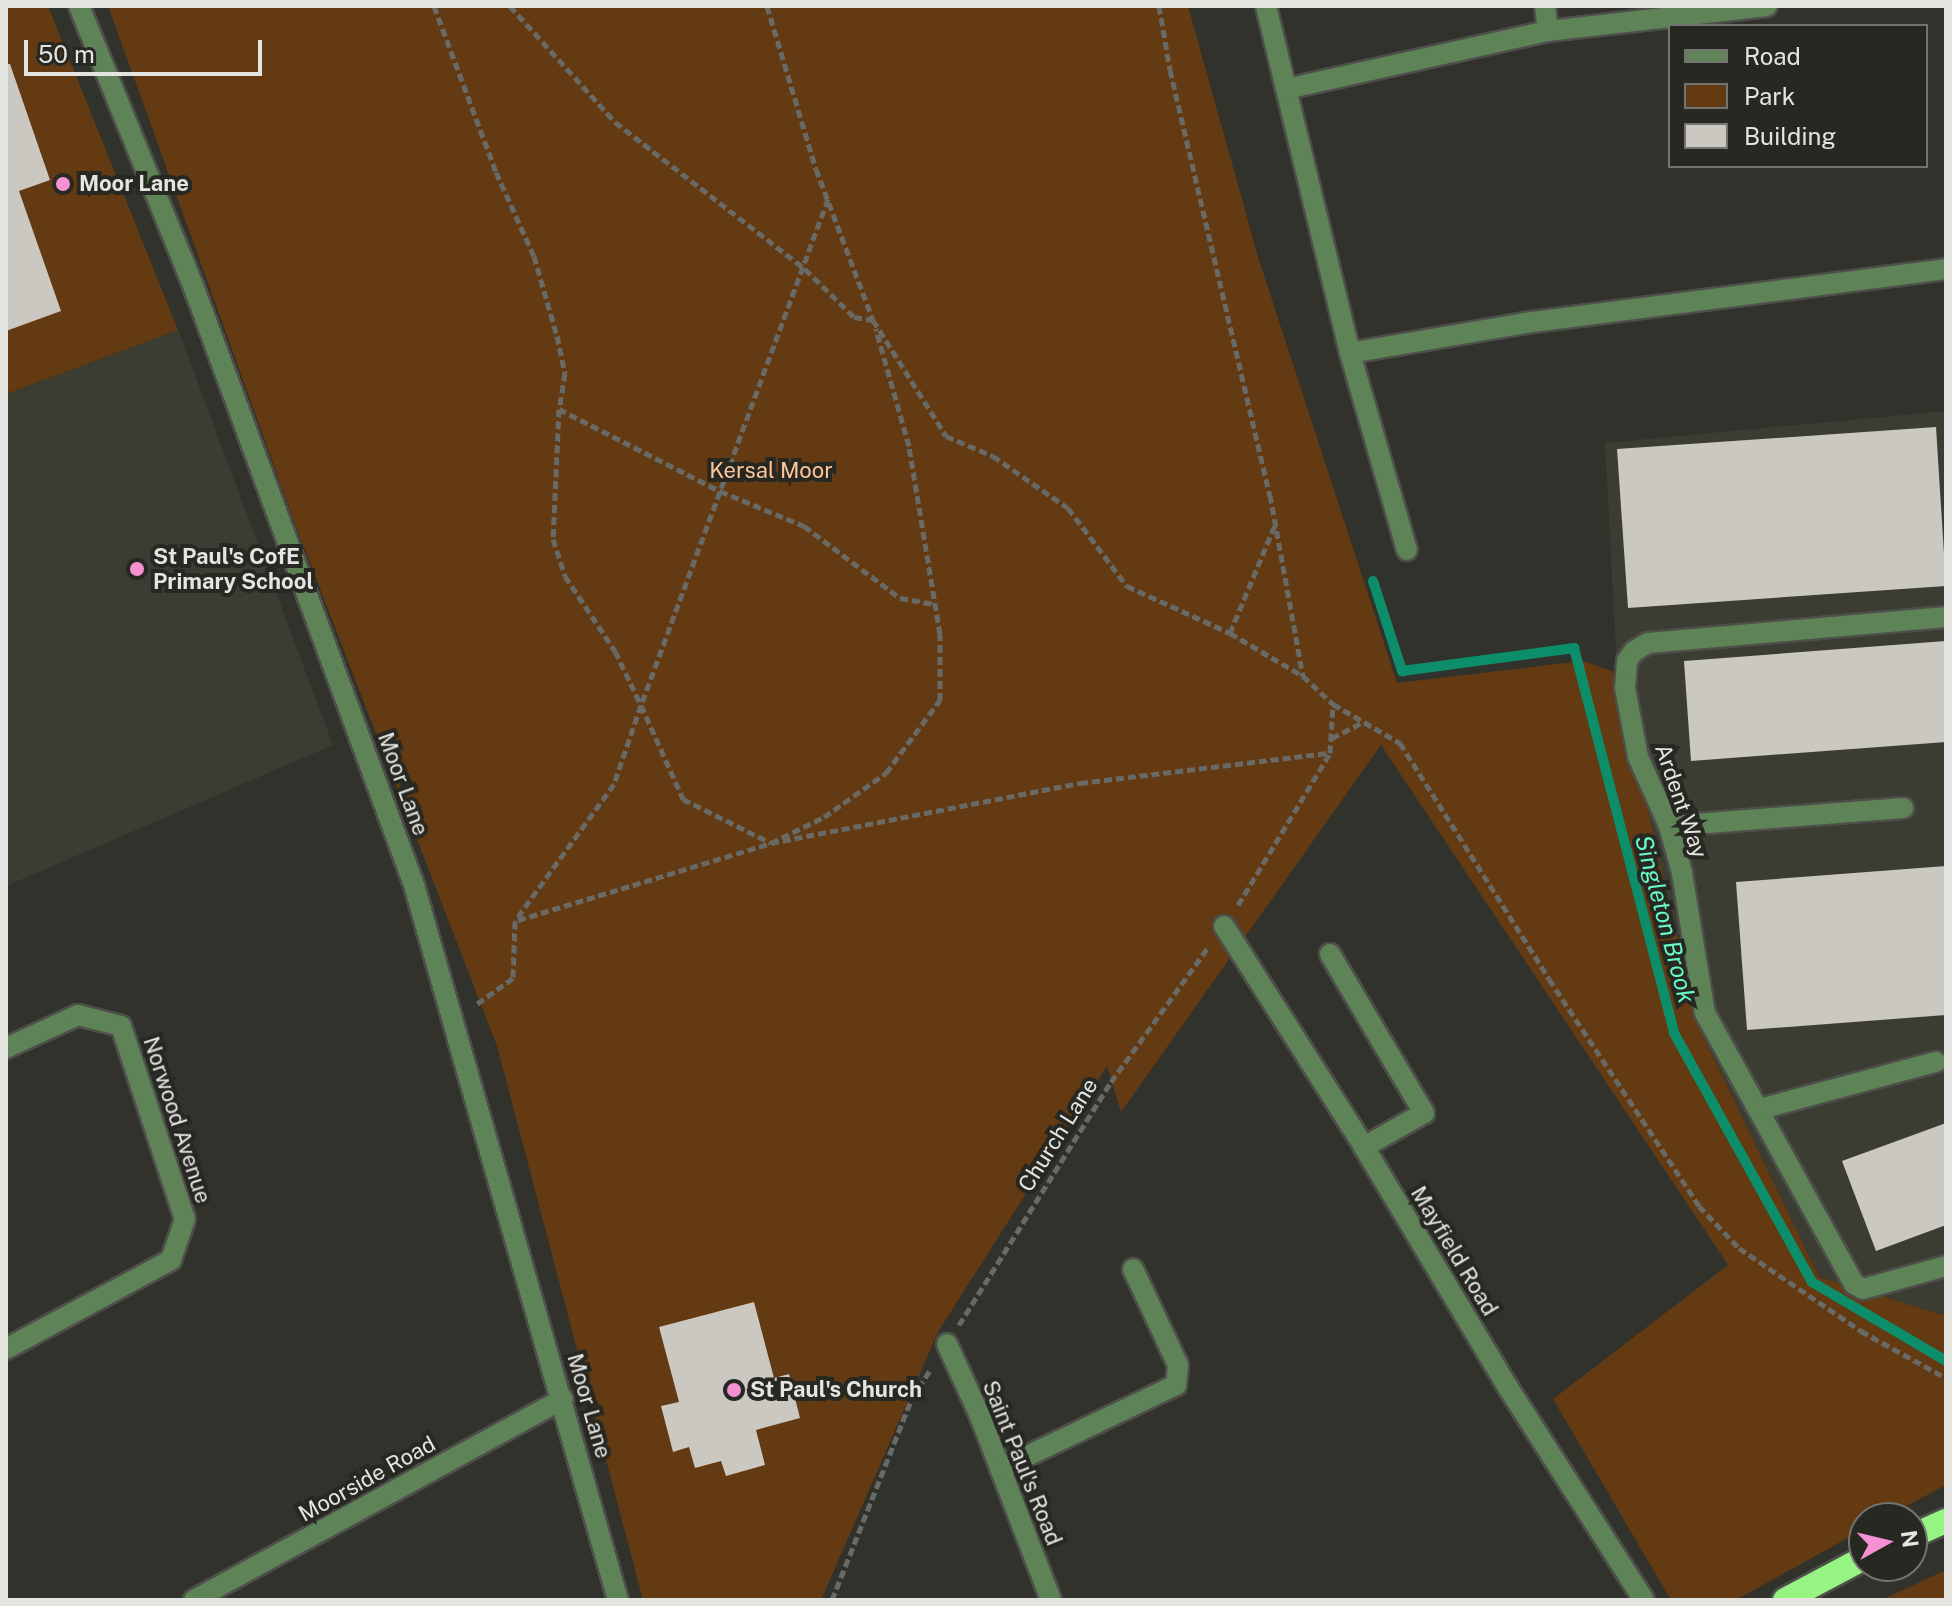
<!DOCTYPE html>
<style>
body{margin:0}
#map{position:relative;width:1952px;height:1606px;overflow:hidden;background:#32322d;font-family:"Public Sans",sans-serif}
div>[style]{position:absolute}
.built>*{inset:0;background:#3c3d32}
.green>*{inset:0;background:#633a11}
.stream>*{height:10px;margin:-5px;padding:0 5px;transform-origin:5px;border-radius:5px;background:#0d8e6a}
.building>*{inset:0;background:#cbc8c2}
.path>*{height:5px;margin-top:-2.5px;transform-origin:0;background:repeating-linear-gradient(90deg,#696965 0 8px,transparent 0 12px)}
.roads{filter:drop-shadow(2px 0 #4e4e4a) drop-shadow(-2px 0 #4e4e4a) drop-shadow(0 2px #4e4e4a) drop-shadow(0 -2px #4e4e4a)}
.minor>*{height:20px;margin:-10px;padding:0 10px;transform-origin:10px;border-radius:10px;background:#5e8357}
.highway>*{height:24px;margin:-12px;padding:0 12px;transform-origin:12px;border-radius:12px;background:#95f482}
.dots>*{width:22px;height:22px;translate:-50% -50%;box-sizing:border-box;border:4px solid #282823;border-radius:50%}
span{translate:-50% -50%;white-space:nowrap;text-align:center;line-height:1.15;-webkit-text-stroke:8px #282823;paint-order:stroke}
.poi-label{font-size:22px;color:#e4e4e1;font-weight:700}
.left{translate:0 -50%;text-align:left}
.park-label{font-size:22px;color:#fdc598}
.street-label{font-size:22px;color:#e4e4e1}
.water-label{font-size:24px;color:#67f9c6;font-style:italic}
.frame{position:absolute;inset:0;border:8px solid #e4e4e1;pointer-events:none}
.legend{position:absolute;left:1668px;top:24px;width:260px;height:144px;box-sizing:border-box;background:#282823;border:2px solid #73736f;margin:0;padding:10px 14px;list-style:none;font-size:24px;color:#e4e4e1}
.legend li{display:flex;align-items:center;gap:16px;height:40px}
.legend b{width:40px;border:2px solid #73736f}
.north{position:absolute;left:1848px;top:1502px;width:80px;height:80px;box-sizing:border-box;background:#282823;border:2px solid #73736f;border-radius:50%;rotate:82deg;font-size:22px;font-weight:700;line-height:32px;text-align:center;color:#e4e4e1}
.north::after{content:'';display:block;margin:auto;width:28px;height:36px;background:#f591d2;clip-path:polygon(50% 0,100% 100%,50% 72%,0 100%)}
.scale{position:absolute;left:24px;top:40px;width:238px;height:36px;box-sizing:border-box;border:4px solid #e4e4e1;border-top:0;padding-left:10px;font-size:24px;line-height:28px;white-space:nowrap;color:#e4e4e1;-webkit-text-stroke:6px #282823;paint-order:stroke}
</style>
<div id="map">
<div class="built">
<div style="clip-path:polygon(178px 330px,333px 745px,6px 886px,6px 394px)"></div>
<div style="clip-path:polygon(1946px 411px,1946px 1316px,1819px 1277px,1696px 1021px,1618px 685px,1605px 443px)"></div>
</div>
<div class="green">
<div style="clip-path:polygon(6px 6px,48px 6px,178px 330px,6px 394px)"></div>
<div style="clip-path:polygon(108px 6px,1188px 6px,1259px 260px,1397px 683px,1583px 661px,1617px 673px,1696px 1021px,1819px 1277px,1946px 1316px,1946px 1485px,1884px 1518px,1864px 1518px,1864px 1529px,1736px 1600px,1671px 1600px,1553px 1399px,1728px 1265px,1381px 745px,1121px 1112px,1107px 1066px,938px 1332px,821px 1600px,643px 1600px,497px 1046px,295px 524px)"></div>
<div style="clip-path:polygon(1946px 1570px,1946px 1600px,1881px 1600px)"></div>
</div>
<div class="stream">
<div style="left:1373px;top:581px;width:95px;rotate:72.1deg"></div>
<div style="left:1402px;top:671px;width:174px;rotate:-7.6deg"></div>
<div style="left:1574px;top:648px;width:398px;rotate:75.4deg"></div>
<div style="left:1674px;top:1033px;width:285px;rotate:61deg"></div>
<div style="left:1812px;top:1282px;width:156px;rotate:30.5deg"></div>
</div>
<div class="building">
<div style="clip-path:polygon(6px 64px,10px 64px,50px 180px,19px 191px,61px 311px,6px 331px)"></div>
<div style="clip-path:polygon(1936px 427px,1946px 586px,1628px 608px,1617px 449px)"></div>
<div style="clip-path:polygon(1946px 641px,1946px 742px,1691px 761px,1684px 661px)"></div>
<div style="clip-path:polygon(1946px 866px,1946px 1015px,1747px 1030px,1736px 882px)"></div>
<div style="clip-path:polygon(1946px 1123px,1946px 1225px,1876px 1251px,1842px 1161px)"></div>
<div style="clip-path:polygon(754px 1302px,774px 1378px,789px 1374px,800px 1418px,756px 1430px,765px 1465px,726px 1476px,721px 1461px,695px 1468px,689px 1447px,673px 1452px,661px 1406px,679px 1402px,659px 1327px)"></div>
</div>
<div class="path">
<div style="left:434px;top:6px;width:177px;rotate:69.5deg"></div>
<div style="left:496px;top:172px;width:92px;rotate:65.7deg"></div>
<div style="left:534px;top:256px;width:83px;rotate:74deg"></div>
<div style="left:557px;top:336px;width:38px;rotate:78deg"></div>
<div style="left:565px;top:373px;width:36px;rotate:99deg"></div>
<div style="left:559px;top:409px;width:130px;rotate:92.6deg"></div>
<div style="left:553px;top:539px;width:39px;rotate:72deg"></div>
<div style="left:565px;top:576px;width:90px;rotate:56.3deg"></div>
<div style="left:615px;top:651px;width:60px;rotate:64.3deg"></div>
<div style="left:641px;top:705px;width:83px;rotate:108.9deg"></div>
<div style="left:614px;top:784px;width:169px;rotate:125.9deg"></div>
<div style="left:515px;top:921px;width:57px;rotate:92deg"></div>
<div style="left:513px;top:978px;width:48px;rotate:144.3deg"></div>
<div style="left:510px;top:6px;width:156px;rotate:47.8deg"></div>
<div style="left:615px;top:122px;width:240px;rotate:37.7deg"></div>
<div style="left:805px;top:269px;width:69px;rotate:44.4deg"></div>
<div style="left:854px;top:317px;width:19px;rotate:9deg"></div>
<div style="left:873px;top:320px;width:137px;rotate:57.8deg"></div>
<div style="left:946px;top:436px;width:51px;rotate:23.1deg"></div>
<div style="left:993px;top:456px;width:91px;rotate:34.7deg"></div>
<div style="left:1068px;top:508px;width:98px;rotate:52.9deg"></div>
<div style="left:1127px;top:586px;width:113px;rotate:24.5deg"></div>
<div style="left:1230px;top:633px;width:85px;rotate:30.5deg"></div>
<div style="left:1303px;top:676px;width:41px;rotate:43deg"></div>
<div style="left:1333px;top:704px;width:78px;rotate:30.2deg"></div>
<div style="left:1400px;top:743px;width:279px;rotate:57.7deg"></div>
<div style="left:1549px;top:979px;width:272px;rotate:56.5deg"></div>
<div style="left:1699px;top:1206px;width:58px;rotate:46.4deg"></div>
<div style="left:1739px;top:1248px;width:148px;rotate:34.2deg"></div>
<div style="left:1861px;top:1331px;width:97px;rotate:28.9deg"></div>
<div style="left:767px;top:6px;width:170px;rotate:73.3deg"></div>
<div style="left:816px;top:169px;width:161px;rotate:69.3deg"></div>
<div style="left:1159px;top:6px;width:65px;rotate:80.2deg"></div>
<div style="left:1170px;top:70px;width:437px;rotate:76.8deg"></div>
<div style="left:1270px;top:495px;width:184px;rotate:79.7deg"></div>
<div style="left:828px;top:199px;width:539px;rotate:110.28deg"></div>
<div style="left:641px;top:705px;width:103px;rotate:65.9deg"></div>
<div style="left:683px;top:799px;width:98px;rotate:26.6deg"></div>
<div style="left:771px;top:843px;width:59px;rotate:-26.1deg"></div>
<div style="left:824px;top:817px;width:76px;rotate:-35.4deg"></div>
<div style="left:886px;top:773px;width:91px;rotate:-53.5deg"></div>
<div style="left:940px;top:700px;width:66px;rotate:-90deg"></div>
<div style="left:940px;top:634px;width:191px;rotate:-99.4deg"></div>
<div style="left:909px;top:446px;width:122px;rotate:-105.8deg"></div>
<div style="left:559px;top:409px;width:181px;rotate:27deg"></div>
<div style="left:720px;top:491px;width:91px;rotate:22.6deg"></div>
<div style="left:804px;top:526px;width:120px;rotate:36.9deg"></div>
<div style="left:900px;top:598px;width:36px;rotate:10deg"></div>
<div style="left:1230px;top:633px;width:117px;rotate:-67.4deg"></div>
<div style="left:1332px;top:738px;width:34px;rotate:-27deg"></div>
<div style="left:1238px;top:905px;width:178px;rotate:-58.8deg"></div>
<div style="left:1330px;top:753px;width:49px;rotate:-86.5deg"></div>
<div style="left:518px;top:920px;width:264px;rotate:-16.9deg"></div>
<div style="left:771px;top:843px;width:315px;rotate:-11deg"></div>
<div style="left:1080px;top:783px;width:251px;rotate:-6.9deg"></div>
<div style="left:959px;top:1325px;width:287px;rotate:-58deg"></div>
<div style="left:1111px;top:1082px;width:168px;rotate:-54.2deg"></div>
<div style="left:832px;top:1600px;width:217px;rotate:-68.4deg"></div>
<div style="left:912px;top:1398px;width:33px;rotate:-57deg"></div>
</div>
<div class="roads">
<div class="minor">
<div style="left:79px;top:6px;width:305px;rotate:67.8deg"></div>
<div style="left:194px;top:288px;width:636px;rotate:69.77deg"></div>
<div style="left:414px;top:885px;width:744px;rotate:74.08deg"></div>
<div style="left:1266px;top:6px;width:357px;rotate:76.4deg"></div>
<div style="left:1350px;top:353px;width:205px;rotate:73.9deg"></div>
<div style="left:1545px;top:6px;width:25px;rotate:83deg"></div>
<div style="left:1286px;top:89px;width:268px;rotate:-12.5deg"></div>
<div style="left:1548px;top:31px;width:220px;rotate:-6.5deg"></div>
<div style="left:1350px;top:353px;width:178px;rotate:-9.7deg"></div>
<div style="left:1525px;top:323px;width:424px;rotate:-7.3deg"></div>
<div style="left:1946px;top:617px;width:299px;rotate:175deg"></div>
<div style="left:1648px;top:643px;width:16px;rotate:150deg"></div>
<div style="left:1634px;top:651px;width:12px;rotate:125deg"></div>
<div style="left:1627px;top:661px;width:27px;rotate:94deg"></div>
<div style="left:1625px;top:688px;width:70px;rotate:79.3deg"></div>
<div style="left:1638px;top:757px;width:76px;rotate:65.8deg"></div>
<div style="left:1669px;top:826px;width:49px;rotate:74.5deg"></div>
<div style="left:1682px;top:873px;width:142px;rotate:80.7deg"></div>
<div style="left:1705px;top:1013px;width:309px;rotate:61.2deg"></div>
<div style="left:1854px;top:1284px;width:10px;rotate:29deg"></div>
<div style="left:1863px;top:1289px;width:86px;rotate:-15.5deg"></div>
<div style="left:1669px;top:826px;width:235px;rotate:-4.4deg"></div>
<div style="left:1224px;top:926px;width:262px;rotate:57.6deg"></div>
<div style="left:1364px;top:1147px;width:282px;rotate:59.1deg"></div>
<div style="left:1509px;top:1389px;width:250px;rotate:57.4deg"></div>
<div style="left:1330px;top:954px;width:185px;rotate:59.4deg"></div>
<div style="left:1424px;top:1113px;width:69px;rotate:150.5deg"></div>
<div style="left:6px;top:1048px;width:79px;rotate:-24.6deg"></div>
<div style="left:78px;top:1015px;width:44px;rotate:14.3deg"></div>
<div style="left:121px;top:1026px;width:203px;rotate:71.7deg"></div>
<div style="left:185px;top:1219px;width:43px;rotate:108.9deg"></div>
<div style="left:171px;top:1260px;width:187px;rotate:151.7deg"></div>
<div style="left:1760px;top:1109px;width:182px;rotate:-15deg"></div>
<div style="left:947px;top:1344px;width:79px;rotate:65.4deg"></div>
<div style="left:980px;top:1416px;width:197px;rotate:68.9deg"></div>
<div style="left:1000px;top:1469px;width:195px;rotate:-25.5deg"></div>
<div style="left:1176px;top:1385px;width:20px;rotate:-84deg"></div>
<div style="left:1178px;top:1365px;width:106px;rotate:-115.1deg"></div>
<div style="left:194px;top:1600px;width:420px;rotate:-28.6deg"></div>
</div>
<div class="highway">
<div style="left:1912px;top:1536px;width:37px;rotate:-24deg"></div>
<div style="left:1785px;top:1600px;width:89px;rotate:-28deg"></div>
</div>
</div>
<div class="dots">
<div style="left:63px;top:184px;background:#f591d2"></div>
<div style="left:137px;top:569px;background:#f591d2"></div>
<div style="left:734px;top:1390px;background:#f591d2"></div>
</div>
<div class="poi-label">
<span class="left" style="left:79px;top:184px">Moor Lane</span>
<span class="left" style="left:153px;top:569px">St Paul's CofE<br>Primary School</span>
<span class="left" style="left:750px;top:1390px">St Paul's Church</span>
</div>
<div class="park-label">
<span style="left:771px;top:471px">Kersal Moor</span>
</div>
<div class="street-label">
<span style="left:403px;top:784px;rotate:70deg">Moor Lane</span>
<span style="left:1681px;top:801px;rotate:71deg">Ardent Way</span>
<span style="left:177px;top:1120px;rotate:72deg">Norwood Avenue</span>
<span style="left:1058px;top:1135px;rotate:-58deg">Church Lane</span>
<span style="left:1454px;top:1251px;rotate:59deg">Mayfield Road</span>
<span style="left:589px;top:1406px;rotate:74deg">Moor Lane</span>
<span style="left:1022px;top:1463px;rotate:68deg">Saint Paul's Road</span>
<span style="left:367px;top:1479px;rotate:-29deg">Moorside Road</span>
</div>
<div class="water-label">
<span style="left:1665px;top:919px;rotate:75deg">Singleton Brook</span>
</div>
<div class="frame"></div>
<ul class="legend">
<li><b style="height:10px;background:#5e8357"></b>Road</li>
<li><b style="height:22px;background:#633a11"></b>Park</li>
<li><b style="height:22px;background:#cbc8c2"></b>Building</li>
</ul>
<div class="north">N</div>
<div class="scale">50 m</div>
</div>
